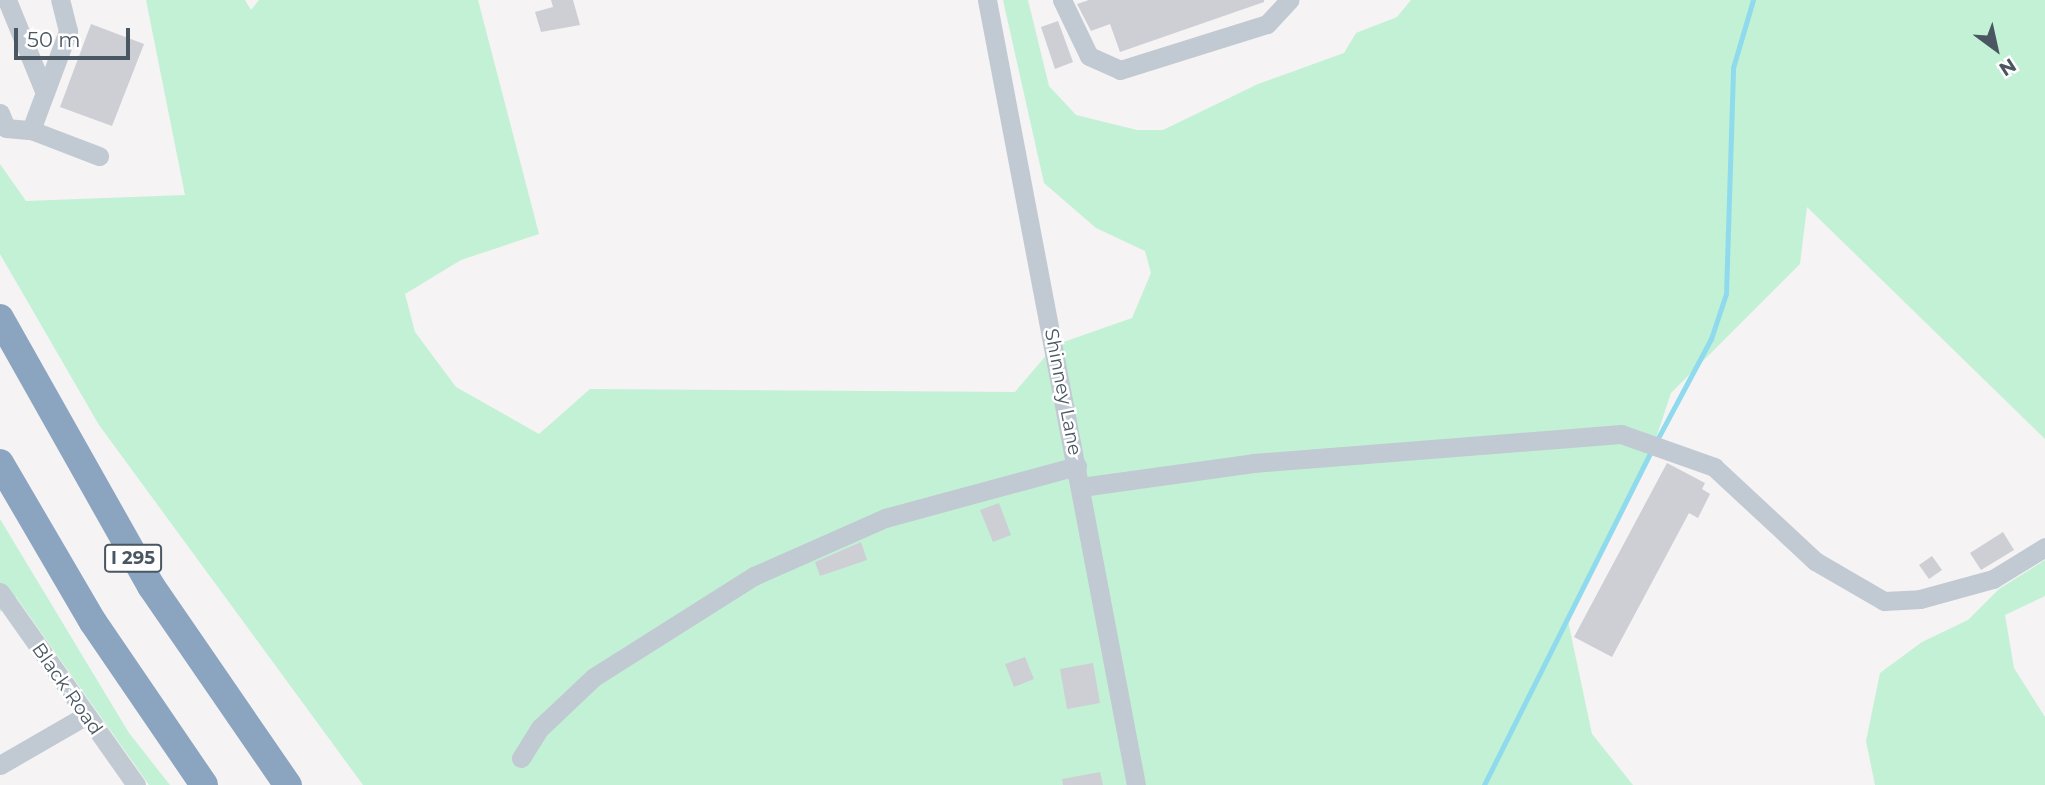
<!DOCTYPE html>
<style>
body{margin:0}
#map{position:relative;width:2045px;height:785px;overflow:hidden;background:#f5f3f3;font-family:Montserrat,sans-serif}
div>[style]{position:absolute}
.green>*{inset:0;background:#c3f1d5}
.stream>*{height:4.5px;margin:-2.25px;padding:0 2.25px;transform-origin:2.25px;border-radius:2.25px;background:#90daee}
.building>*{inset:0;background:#cdcfd5}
.minor>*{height:19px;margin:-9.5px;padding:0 9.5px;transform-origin:9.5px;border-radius:9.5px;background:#c1cad2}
.highway>*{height:28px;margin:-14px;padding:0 14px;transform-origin:14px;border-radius:14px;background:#8ba5c1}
span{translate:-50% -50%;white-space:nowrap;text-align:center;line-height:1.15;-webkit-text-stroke:5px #fff;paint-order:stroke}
.shield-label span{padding:2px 5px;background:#fff;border:2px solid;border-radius:5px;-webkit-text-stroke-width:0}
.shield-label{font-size:18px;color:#4a5661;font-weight:700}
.street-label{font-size:19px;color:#4a5661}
.north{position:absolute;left:1961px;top:14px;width:70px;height:70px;-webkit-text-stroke:5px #fff;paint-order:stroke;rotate:147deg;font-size:19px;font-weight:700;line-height:28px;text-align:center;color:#4a5661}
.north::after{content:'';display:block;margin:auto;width:24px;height:32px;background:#4a5661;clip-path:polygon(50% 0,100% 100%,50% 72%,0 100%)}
.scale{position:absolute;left:14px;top:28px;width:116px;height:32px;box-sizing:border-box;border:4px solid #4a5661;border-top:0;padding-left:9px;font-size:21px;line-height:24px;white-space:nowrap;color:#4a5661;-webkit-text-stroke:5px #fff;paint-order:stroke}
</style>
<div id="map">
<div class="green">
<div style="clip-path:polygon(146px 0,245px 0,251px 10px,259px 0,478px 0,539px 234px,461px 260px,405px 294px,415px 332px,456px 387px,539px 434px,590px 389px,1015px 392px,1055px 345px,1132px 318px,1151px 273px,1145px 251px,1096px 228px,1044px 183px,1003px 0,1028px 0,1049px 86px,1076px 115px,1137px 130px,1163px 130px,1258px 84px,1344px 53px,1356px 33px,1397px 17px,1411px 0,2045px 0,2045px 439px,1807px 207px,1800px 264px,1671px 393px,1651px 453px,1567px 616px,1592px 734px,1633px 785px,363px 785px,99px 425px,0 254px,0 164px,26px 201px,185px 195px)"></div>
<div style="clip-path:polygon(0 519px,129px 733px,170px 785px,149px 785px,16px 597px,0 612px)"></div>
<div style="clip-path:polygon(2045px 560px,2045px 596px,2005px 615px,2014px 668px,2045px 717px,2045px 785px,1875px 785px,1866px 741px,1880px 673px,1922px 642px,1968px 620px,1999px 589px)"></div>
</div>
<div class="stream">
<div style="left:1657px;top:440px;width:115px;rotate:-61.9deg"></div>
<div style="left:1711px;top:339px;width:47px;rotate:-71.6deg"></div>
<div style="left:1726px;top:294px;width:226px;rotate:-88.2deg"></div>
<div style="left:1733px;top:68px;width:71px;rotate:-73.6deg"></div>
<div style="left:1484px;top:785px;width:373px;rotate:-63.4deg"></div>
</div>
<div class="building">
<div style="clip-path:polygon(551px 0,573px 0,580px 25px,541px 32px,535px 12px,553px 7px)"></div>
<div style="clip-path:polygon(1089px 0,1264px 0,1264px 2px,1120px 52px,1110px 24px,1091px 31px,1077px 4px)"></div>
<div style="clip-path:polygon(1058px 21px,1073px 62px,1055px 69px,1041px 27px)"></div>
<div style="clip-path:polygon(91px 24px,144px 44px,112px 126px,60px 107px)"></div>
<div style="clip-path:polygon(1667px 463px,1705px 483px,1702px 489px,1710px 494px,1698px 518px,1689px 513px,1612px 657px,1574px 637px)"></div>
<div style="clip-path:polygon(999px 503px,1011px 535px,993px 542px,980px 510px)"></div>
<div style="clip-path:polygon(2003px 532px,2014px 550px,1981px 570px,1970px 553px)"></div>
<div style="clip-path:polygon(861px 542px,867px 560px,820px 576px,815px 562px)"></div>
<div style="clip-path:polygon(1932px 556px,1942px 570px,1929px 579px,1919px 565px)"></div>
<div style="clip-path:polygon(1025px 657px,1034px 679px,1014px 687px,1005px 664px)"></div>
<div style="clip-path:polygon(1093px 663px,1100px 703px,1067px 709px,1060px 669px)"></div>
<div style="clip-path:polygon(1100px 772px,1103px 785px,1063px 785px,1062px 779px)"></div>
</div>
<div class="minor">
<div style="left:7px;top:0;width:100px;rotate:67.8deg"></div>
<div style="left:987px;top:0;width:799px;rotate:79.25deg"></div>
<div style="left:1062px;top:0;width:62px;rotate:64.3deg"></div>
<div style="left:1089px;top:56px;width:34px;rotate:24deg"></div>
<div style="left:1120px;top:70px;width:154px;rotate:-17.4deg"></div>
<div style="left:1267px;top:24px;width:33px;rotate:-47deg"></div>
<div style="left:0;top:113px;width:16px;rotate:68deg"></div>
<div style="left:6px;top:128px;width:25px;rotate:5deg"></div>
<div style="left:31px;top:130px;width:73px;rotate:20.9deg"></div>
<div style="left:31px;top:130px;width:106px;rotate:-69.5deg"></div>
<div style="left:68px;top:31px;width:32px;rotate:-104deg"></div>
<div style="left:1081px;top:487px;width:174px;rotate:-7.9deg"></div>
<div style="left:1253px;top:463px;width:369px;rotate:-4.5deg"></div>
<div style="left:1621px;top:434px;width:99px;rotate:19.5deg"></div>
<div style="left:1714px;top:467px;width:138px;rotate:42.9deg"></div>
<div style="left:1815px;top:561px;width:80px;rotate:30.1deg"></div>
<div style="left:1884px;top:601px;width:36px;rotate:-3deg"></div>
<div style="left:1920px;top:599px;width:76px;rotate:-15.3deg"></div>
<div style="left:1993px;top:579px;width:61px;rotate:-31.6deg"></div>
<div style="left:0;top:592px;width:236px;rotate:54.8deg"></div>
<div style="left:521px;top:758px;width:36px;rotate:-58deg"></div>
<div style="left:540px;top:728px;width:74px;rotate:-43.4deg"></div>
<div style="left:594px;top:677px;width:189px;rotate:-32.3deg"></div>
<div style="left:754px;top:576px;width:143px;rotate:-23.9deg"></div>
<div style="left:885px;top:518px;width:199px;rotate:-15.2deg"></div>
<div style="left:0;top:765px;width:98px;rotate:-30deg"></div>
</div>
<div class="highway">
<div style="left:0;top:318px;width:308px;rotate:60.6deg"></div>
<div style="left:151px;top:586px;width:242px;rotate:55.5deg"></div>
<div style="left:0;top:463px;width:184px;rotate:59.7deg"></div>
<div style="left:93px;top:622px;width:197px;rotate:55.7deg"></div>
</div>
<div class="shield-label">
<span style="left:133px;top:558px">I 295</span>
</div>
<div class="street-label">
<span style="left:1063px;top:392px;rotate:79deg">Shinney Lane</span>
<span style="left:67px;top:689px;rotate:55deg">Black Road</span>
</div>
<div class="north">N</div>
<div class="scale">50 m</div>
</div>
